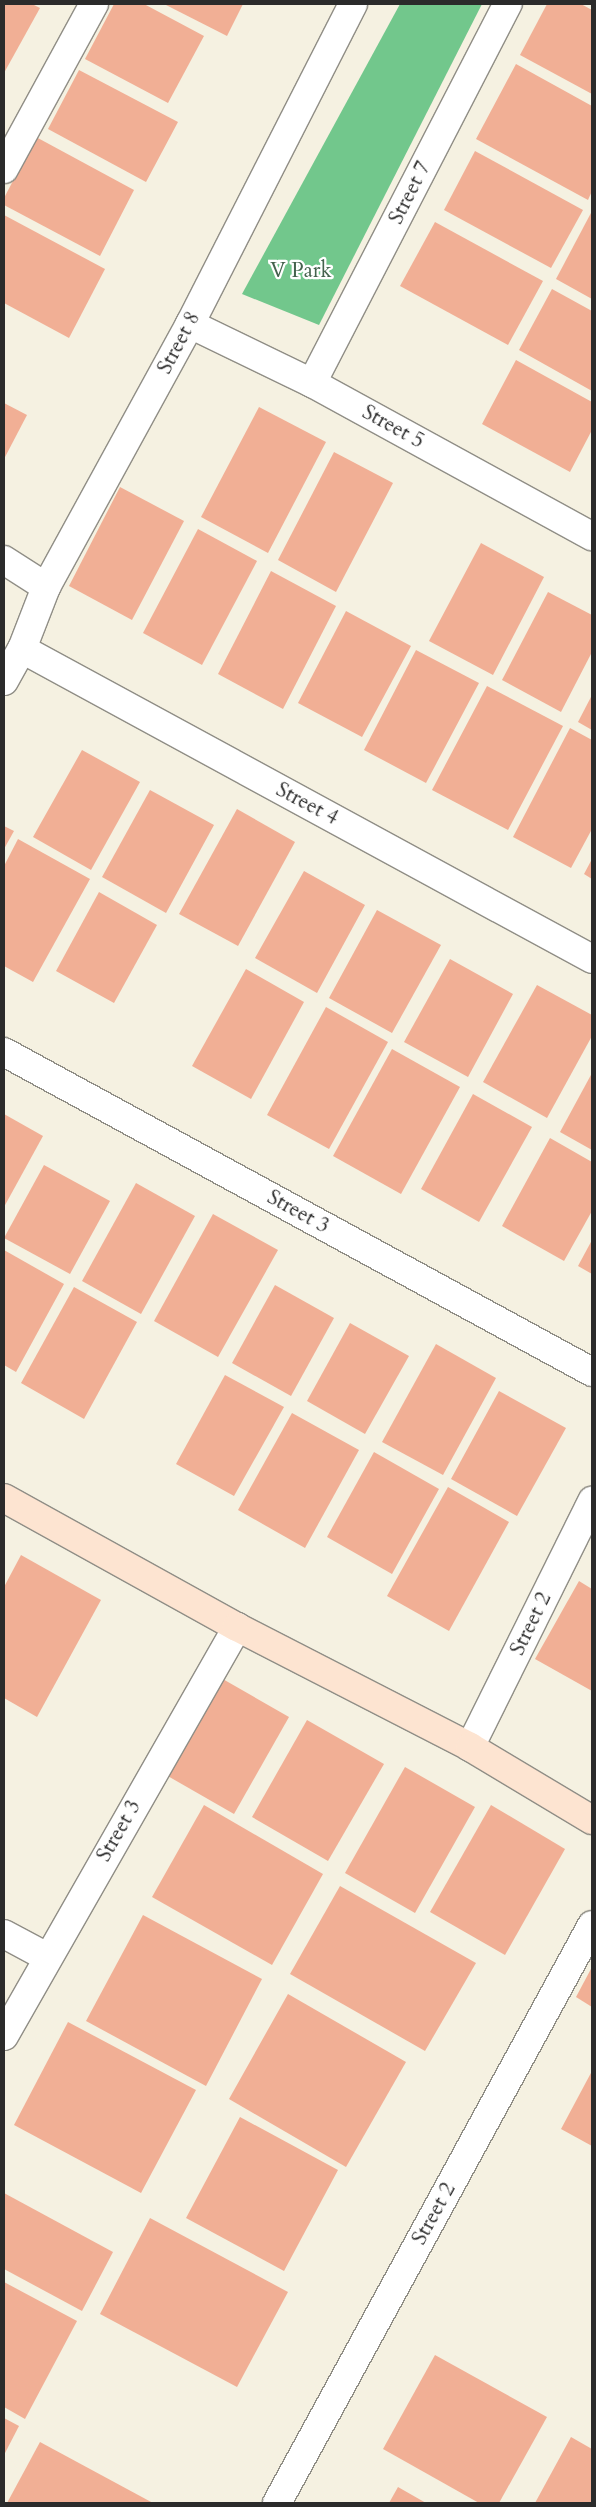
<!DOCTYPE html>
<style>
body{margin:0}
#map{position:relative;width:596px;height:2507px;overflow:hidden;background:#f5f1e1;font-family:Cardo,serif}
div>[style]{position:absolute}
.green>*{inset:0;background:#72c78c}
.building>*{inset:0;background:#f1af95}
.roads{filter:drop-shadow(1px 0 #908e86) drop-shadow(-1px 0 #908e86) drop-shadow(0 1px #908e86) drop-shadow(0 -1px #908e86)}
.street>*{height:28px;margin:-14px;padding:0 14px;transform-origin:14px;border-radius:14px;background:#fff}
.secondary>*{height:28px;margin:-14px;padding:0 14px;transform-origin:14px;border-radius:14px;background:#fde4d1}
span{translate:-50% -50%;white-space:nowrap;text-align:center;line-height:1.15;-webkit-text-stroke:4.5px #fff;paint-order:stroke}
.street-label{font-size:21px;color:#2b2b2b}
.park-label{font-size:21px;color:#44624d}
.frame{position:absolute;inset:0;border:5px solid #2b2b2b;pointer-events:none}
</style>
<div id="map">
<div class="green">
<div style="clip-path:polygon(400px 4px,482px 4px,319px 325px,242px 294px)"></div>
</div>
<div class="building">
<div style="clip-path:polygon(4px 4px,32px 4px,40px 8px,4px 73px)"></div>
<div style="clip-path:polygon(114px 4px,144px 4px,204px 36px,168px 103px,85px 59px)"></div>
<div style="clip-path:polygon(164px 4px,243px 4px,227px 36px)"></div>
<div style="clip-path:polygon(547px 4px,581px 4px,592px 10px,592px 94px,520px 55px)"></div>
<div style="clip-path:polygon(516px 64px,592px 106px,592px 191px,588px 200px,476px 139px)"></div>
<div style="clip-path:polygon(79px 70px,178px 122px,146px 182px,48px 129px)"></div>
<div style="clip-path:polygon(36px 137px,134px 190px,100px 256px,4px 205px,4px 198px)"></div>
<div style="clip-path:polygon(475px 151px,583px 210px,551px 268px,444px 210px)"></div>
<div style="clip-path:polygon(592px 211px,592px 299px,556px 279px)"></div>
<div style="clip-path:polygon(4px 215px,105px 269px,69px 338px,4px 303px)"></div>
<div style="clip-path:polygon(435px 222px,543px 281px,508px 345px,400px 286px)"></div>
<div style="clip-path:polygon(552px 289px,592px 311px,592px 391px,519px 350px)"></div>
<div style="clip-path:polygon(516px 360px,592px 402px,592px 430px,570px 472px,482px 424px)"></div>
<div style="clip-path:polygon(4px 403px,27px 415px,4px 459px)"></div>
<div style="clip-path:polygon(259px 407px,326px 442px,268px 553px,201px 517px)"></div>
<div style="clip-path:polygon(334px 452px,393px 483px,336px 592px,278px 560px)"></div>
<div style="clip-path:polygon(120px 487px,184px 521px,132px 620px,69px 586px)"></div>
<div style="clip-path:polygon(198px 529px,257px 561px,202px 665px,143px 633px)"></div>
<div style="clip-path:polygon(481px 543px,544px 577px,493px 675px,429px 641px)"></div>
<div style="clip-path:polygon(271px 571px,336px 606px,283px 709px,218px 674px)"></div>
<div style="clip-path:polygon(548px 592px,592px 615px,592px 652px,561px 712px,502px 680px)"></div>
<div style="clip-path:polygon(346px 611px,411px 646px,362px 737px,298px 703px)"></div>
<div style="clip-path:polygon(416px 650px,479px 683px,426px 783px,364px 750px)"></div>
<div style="clip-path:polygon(487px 686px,563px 726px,508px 830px,432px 790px)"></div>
<div style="clip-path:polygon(592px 695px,592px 730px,578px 722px)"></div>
<div style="clip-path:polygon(570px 728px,592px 740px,592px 829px,571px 868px,513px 837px)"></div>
<div style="clip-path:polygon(82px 750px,140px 782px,91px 870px,33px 837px)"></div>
<div style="clip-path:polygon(150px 790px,214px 825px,166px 913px,102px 877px)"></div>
<div style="clip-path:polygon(237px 809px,295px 842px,238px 946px,179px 914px)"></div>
<div style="clip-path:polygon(4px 826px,14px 831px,4px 849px)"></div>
<div style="clip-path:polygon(18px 839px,90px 879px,33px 982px,4px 966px,4px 866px)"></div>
<div style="clip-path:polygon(592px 859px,592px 879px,584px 874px)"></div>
<div style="clip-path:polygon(304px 871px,365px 905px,317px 993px,255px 958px)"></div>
<div style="clip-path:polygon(99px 892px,157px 925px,114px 1003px,56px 971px)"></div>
<div style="clip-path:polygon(377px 910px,441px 945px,392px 1033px,329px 998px)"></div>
<div style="clip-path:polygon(450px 959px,513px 994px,468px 1077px,404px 1042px)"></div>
<div style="clip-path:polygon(246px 969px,304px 1002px,251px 1099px,192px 1066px)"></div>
<div style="clip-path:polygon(537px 985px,592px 1015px,592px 1036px,547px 1118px,483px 1082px)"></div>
<div style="clip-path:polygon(326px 1007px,388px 1042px,329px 1149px,267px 1115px)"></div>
<div style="clip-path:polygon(392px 1049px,460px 1087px,401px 1194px,333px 1156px)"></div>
<div style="clip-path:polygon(592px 1073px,592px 1150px,560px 1132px)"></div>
<div style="clip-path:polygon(473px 1094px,532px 1127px,479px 1222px,421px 1189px)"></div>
<div style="clip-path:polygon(4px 1114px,43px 1136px,4px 1207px)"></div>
<div style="clip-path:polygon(550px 1138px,592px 1162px,592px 1211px,564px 1261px,502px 1226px)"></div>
<div style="clip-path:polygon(44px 1165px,110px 1201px,70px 1274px,4px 1238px)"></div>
<div style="clip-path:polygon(136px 1183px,195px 1216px,141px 1314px,82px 1281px)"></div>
<div style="clip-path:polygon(213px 1214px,278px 1250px,218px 1357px,154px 1321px)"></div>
<div style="clip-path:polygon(592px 1240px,592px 1274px,578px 1266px)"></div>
<div style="clip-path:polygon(4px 1250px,64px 1284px,16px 1372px,4px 1365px)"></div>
<div style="clip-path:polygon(275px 1285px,334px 1318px,291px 1396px,232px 1363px)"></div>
<div style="clip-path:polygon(74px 1287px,137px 1322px,84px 1419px,21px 1383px)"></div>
<div style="clip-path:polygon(350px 1323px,409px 1356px,365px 1434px,307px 1401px)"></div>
<div style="clip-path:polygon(436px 1344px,496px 1378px,443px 1475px,382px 1442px)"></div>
<div style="clip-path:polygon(225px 1375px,284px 1407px,234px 1496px,176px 1464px)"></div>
<div style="clip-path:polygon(499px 1391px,566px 1428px,517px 1516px,451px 1479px)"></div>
<div style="clip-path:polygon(292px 1413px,359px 1450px,305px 1548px,238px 1510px)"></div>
<div style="clip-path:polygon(374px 1452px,439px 1489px,392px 1574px,327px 1537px)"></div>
<div style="clip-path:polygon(448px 1487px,509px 1522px,449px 1631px,387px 1596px)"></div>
<div style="clip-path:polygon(21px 1555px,101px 1600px,37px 1717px,4px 1698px,4px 1587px)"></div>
<div style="clip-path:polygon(579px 1581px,592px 1589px,592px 1691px,535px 1659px)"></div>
<div style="clip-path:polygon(221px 1678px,289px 1717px,234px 1814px,166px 1775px)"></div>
<div style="clip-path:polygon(307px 1720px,384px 1764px,328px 1861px,252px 1817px)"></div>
<div style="clip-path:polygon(405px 1767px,475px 1807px,415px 1913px,345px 1873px)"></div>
<div style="clip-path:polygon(204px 1805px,323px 1874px,272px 1965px,152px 1897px)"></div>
<div style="clip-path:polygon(491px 1805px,565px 1849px,505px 1955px,430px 1912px)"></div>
<div style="clip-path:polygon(340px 1886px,476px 1963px,425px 2051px,290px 1974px)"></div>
<div style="clip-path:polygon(143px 1915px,262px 1979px,206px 2086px,86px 2021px)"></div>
<div style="clip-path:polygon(592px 1967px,592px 2007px,576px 1997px)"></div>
<div style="clip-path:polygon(288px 1994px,406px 2062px,346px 2167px,229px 2099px)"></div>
<div style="clip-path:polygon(68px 2022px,196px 2090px,141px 2193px,14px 2125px)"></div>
<div style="clip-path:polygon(592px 2071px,592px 2146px,561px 2129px)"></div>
<div style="clip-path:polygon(240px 2117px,338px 2170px,284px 2271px,186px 2218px)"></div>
<div style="clip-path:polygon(4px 2193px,113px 2252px,82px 2311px,4px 2269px)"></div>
<div style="clip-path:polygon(150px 2218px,288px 2292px,237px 2387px,100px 2314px)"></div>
<div style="clip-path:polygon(4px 2282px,77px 2321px,25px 2419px,4px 2407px)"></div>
<div style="clip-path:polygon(435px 2355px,547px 2417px,499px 2503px,479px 2503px,383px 2449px)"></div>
<div style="clip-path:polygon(4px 2418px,19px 2426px,4px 2455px)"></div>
<div style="clip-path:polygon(571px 2437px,592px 2449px,592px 2503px,535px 2503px)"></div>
<div style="clip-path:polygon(40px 2442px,153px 2503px,7px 2503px)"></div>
<div style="clip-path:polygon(398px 2487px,426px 2503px,389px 2503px)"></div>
</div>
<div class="roads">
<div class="street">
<div style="left:4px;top:169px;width:188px;rotate:-61.4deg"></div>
<div style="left:190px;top:324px;width:136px;rotate:25.8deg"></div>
<div style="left:312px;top:383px;width:319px;rotate:28.7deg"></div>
<div style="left:312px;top:383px;width:427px;rotate:-62.7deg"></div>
<div style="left:4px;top:560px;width:50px;rotate:32.7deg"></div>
<div style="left:22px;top:649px;width:649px;rotate:28.54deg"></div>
<div style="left:4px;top:681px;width:37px;rotate:-61deg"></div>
<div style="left:22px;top:649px;width:66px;rotate:-68.8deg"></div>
<div style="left:46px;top:587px;width:300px;rotate:-61.3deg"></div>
<div style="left:190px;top:324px;width:359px;rotate:-63deg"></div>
<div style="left:4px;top:1052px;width:669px;rotate:28.56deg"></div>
<div style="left:470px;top:1747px;width:275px;rotate:-63.6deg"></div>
<div style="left:4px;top:1934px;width:49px;rotate:28.1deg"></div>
<div style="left:4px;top:2036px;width:471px;rotate:-60.3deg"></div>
<div style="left:277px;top:2503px;width:658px;rotate:-61.41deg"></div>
</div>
<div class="secondary">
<div style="left:4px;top:1498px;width:266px;rotate:29deg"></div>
<div style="left:237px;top:1627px;width:262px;rotate:27.2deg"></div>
<div style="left:470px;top:1747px;width:142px;rotate:30.9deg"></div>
</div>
</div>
<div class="street-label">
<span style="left:410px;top:193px;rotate:-63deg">Street 7</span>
<span style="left:179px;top:343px;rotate:-62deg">Street 8</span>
<span style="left:393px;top:427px;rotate:29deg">Street 5</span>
<span style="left:307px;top:804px;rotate:28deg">Street 4</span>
<span style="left:298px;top:1212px;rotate:29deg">Street 3</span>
<span style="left:531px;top:1624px;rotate:-64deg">Street 2</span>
<span style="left:119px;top:1831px;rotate:-60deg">Street 3</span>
<span style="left:434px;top:2214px;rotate:-61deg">Street 2</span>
</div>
<div class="park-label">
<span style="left:301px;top:271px">V Park</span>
</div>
<div class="frame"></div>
</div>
